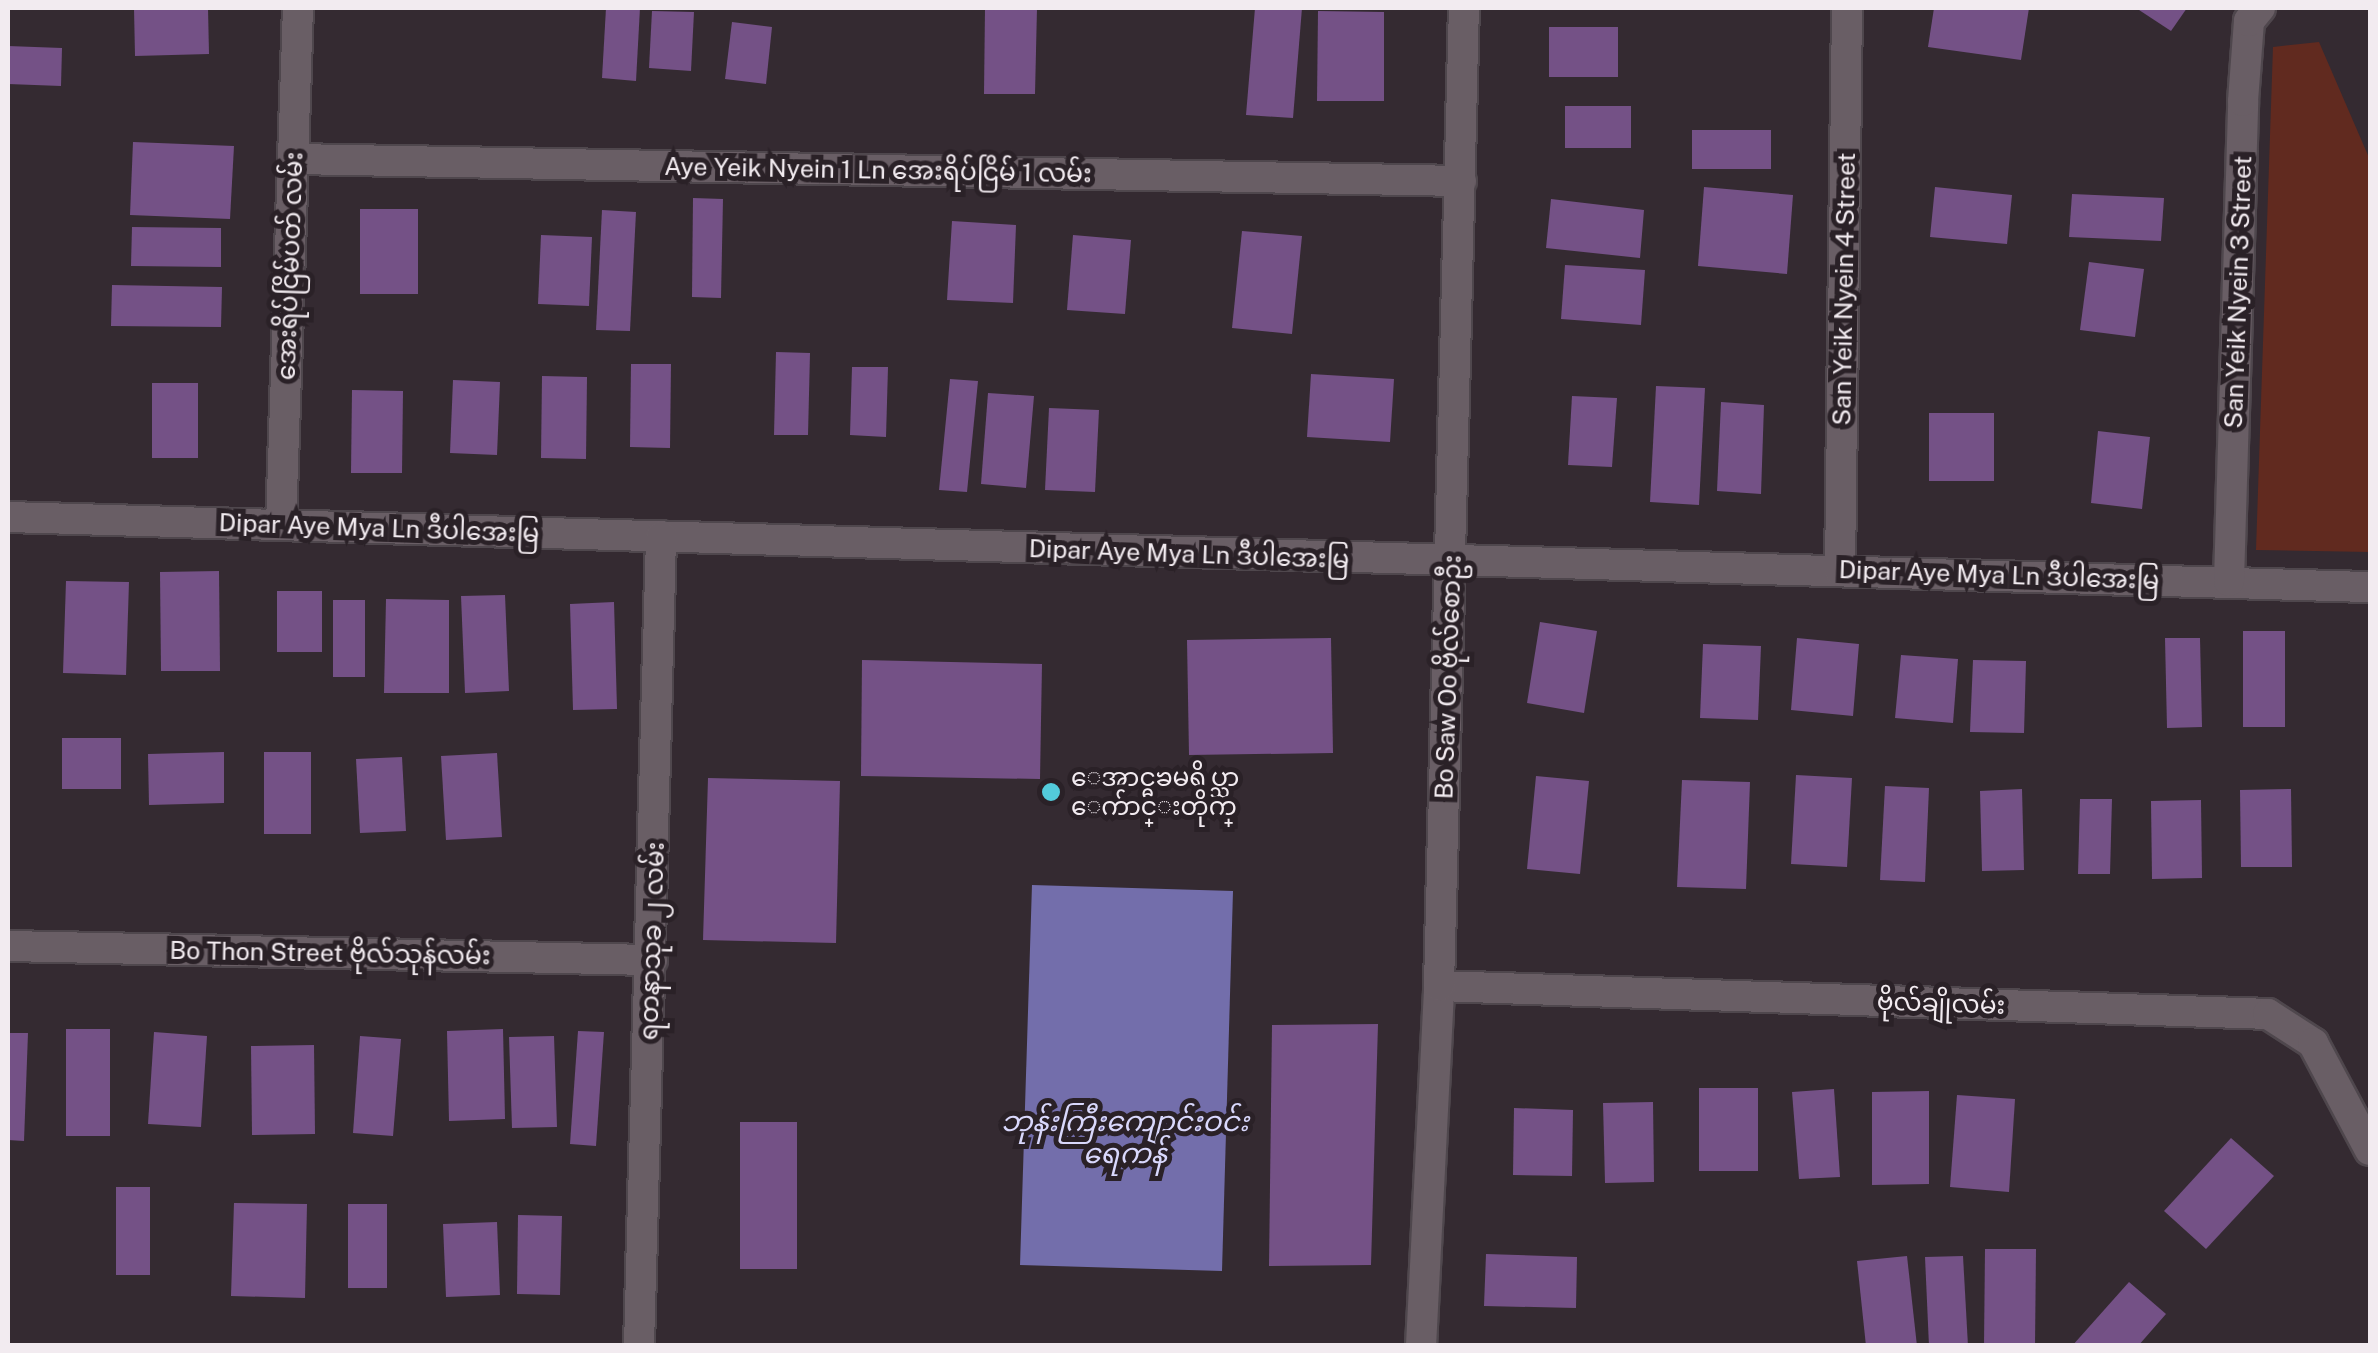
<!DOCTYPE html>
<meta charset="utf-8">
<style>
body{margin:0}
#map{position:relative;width:2378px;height:1353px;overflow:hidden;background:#342a31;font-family:"Public Sans","Noto Sans Myanmar",sans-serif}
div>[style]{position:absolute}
.green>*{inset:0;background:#612a1f}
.water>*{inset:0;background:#736eab}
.building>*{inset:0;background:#745186}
.roads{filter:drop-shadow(2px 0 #4f474d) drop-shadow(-2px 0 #4f474d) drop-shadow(0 2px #4f474d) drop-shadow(0 -2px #4f474d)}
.minor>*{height:30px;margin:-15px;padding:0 15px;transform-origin:15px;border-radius:15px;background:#695e65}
.dots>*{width:28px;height:28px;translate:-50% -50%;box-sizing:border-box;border:5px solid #2a2127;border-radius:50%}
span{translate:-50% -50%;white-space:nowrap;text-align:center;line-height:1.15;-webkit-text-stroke:10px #2a2127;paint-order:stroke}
.street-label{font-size:25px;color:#f2ebf0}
.poi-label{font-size:25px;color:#f2ebf0}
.left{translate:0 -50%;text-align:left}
.water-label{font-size:28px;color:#d9d8fc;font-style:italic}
.frame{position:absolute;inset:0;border:10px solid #f2ebf0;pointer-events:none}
</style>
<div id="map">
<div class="green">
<div style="clip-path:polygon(2319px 42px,2370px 160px,2370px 552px,2256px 550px,2273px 47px)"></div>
</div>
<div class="water">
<div style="clip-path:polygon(1032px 885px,1233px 891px,1222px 1271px,1020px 1265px)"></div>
</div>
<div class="building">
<div style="clip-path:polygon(134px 8px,208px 8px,209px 54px,135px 56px)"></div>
<div style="clip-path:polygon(606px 8px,640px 8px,636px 81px,602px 78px)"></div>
<div style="clip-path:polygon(985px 8px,1037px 8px,1035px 94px,984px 94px)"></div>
<div style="clip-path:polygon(1255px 8px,1302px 8px,1293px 118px,1246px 115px)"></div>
<div style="clip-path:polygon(1934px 8px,2029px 8px,2021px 60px,1928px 47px)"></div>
<div style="clip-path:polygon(2136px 8px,2187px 8px,2171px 31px)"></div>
<div style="clip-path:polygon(652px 11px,694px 12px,691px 71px,649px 68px)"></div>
<div style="clip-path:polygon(1318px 11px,1384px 12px,1384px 101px,1317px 101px)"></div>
<div style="clip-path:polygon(732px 22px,772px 27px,766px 84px,725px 79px)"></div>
<div style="clip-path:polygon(1549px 27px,1618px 27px,1618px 77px,1549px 77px)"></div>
<div style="clip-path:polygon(8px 46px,62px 48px,61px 86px,8px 84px)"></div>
<div style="clip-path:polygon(1565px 106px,1631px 106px,1631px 148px,1565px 148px)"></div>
<div style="clip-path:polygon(1692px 130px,1771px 130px,1771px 169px,1692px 169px)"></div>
<div style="clip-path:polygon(133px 142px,234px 146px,230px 219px,130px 215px)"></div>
<div style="clip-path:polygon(1704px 187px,1793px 195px,1787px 274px,1698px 266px)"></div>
<div style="clip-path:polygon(1935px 187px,2012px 195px,2007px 244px,1930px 237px)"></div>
<div style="clip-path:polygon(2072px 194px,2164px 198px,2161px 241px,2069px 237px)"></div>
<div style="clip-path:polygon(693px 198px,723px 199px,721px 298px,692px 297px)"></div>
<div style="clip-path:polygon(1551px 199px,1644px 210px,1640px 258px,1546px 248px)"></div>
<div style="clip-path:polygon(360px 209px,418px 209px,418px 294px,360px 294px)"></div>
<div style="clip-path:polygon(602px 210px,636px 212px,630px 331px,596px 330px)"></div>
<div style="clip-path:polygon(952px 221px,1016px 225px,1013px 303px,947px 300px)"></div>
<div style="clip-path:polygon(132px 227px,221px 228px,221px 267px,131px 266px)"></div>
<div style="clip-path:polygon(1242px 231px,1302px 236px,1292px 334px,1232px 328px)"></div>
<div style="clip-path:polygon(541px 235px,592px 237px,589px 306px,538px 304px)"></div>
<div style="clip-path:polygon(1073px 235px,1131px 240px,1125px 314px,1067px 310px)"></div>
<div style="clip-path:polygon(2089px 262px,2144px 269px,2135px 337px,2080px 330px)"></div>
<div style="clip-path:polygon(1565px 265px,1645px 270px,1641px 325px,1561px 319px)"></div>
<div style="clip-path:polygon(112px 285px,222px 287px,221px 327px,111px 326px)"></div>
<div style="clip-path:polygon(776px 352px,810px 353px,808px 435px,774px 435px)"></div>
<div style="clip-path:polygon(631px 364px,671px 364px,670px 448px,630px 447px)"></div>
<div style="clip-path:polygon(852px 367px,888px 367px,886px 437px,850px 435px)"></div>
<div style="clip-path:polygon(1311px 374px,1394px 379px,1390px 442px,1307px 437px)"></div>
<div style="clip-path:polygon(542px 376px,587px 377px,586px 459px,541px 458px)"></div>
<div style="clip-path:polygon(950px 379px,978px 381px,967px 492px,939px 490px)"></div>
<div style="clip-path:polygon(453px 380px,500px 382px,497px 455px,450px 453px)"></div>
<div style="clip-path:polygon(152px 383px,198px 383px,198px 458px,152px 458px)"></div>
<div style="clip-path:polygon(1656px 386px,1705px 388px,1699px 505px,1650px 502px)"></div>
<div style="clip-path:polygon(352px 390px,403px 391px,402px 473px,351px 473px)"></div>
<div style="clip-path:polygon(988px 393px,1034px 396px,1026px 488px,981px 484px)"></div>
<div style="clip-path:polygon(1572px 396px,1617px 398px,1612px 467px,1568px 465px)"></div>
<div style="clip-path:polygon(1721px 402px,1764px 405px,1761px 494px,1717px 491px)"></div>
<div style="clip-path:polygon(1049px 408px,1099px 410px,1095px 492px,1045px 490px)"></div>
<div style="clip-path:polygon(1929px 413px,1994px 413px,1994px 481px,1929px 481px)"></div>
<div style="clip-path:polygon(2098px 431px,2150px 437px,2142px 509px,2091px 503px)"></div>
<div style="clip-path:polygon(219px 571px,220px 671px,161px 671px,160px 572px)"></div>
<div style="clip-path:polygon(66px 581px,129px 582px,126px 675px,63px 673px)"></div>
<div style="clip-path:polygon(277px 591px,322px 591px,322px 652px,277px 652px)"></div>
<div style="clip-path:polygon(505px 595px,509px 691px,465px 693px,461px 596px)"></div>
<div style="clip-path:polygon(386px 599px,449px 600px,449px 693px,384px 693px)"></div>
<div style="clip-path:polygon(333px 600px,365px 600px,365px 677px,333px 677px)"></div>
<div style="clip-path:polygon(614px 602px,617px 709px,573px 710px,570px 604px)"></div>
<div style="clip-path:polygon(1540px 622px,1597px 631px,1584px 713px,1527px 703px)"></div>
<div style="clip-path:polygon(2243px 631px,2285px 631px,2285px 727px,2243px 727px)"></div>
<div style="clip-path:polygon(1331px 638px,1333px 753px,1189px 755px,1187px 640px)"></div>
<div style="clip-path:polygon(1797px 638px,1859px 644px,1853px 716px,1791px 710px)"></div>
<div style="clip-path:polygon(2165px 638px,2200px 638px,2202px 727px,2167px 728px)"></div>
<div style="clip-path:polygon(1703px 644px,1761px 646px,1758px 720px,1700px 718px)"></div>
<div style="clip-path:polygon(1901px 655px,1958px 659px,1953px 723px,1895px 718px)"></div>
<div style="clip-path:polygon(862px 660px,1042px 664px,1040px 779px,861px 776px)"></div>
<div style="clip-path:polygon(1973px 660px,2026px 661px,2024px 733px,1970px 732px)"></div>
<div style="clip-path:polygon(62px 738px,121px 738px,121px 789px,62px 789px)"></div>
<div style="clip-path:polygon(224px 752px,224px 803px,149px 805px,148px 754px)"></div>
<div style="clip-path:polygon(264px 752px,311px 752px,311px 834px,264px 834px)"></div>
<div style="clip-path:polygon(497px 753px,502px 837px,446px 840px,441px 756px)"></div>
<div style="clip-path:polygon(402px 757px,406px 831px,360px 833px,356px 759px)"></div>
<div style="clip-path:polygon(1796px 775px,1852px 778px,1847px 867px,1791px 864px)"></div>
<div style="clip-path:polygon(1536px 776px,1589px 781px,1580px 874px,1527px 869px)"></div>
<div style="clip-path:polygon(708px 778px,840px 781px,836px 943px,703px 940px)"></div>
<div style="clip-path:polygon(1682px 780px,1750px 782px,1746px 889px,1677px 887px)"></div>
<div style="clip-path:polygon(1885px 786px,1929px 788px,1925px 882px,1880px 880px)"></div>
<div style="clip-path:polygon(2022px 789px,2024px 870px,1982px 871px,1980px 791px)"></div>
<div style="clip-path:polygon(2291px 789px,2292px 867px,2241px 867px,2240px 790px)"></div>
<div style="clip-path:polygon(2080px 799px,2112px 799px,2110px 874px,2078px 874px)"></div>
<div style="clip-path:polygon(2201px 800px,2202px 878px,2152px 879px,2151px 801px)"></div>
<div style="clip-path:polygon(1378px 1024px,1371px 1265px,1269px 1266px,1272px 1025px)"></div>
<div style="clip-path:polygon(66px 1029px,110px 1029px,110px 1136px,66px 1136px)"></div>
<div style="clip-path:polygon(503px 1029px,505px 1119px,449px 1121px,447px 1031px)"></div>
<div style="clip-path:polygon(578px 1031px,604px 1032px,596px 1146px,570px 1144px)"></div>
<div style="clip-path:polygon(154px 1032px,207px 1036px,201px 1127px,148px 1124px)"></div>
<div style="clip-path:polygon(8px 1033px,28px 1033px,24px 1141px,8px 1140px)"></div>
<div style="clip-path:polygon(360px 1036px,401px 1039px,393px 1136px,353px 1133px)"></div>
<div style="clip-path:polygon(554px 1036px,557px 1127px,512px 1128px,509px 1037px)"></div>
<div style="clip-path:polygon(314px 1045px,315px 1134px,252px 1135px,251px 1046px)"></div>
<div style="clip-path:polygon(1699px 1088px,1758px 1088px,1758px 1171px,1699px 1171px)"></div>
<div style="clip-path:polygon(1834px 1089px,1840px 1177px,1799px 1179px,1792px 1092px)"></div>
<div style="clip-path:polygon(1929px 1091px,1929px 1184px,1872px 1185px,1872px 1092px)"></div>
<div style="clip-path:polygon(1957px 1095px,2015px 1099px,2009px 1192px,1950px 1187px)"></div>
<div style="clip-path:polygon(1653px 1102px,1654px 1182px,1605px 1183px,1603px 1103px)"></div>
<div style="clip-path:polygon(1514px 1108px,1573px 1110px,1572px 1176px,1513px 1175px)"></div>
<div style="clip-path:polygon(740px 1122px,797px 1122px,797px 1269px,740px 1269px)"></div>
<div style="clip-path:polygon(2231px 1138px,2274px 1176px,2206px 1249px,2164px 1211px)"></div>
<div style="clip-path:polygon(116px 1187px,150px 1187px,150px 1275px,116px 1275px)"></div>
<div style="clip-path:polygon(234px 1203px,307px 1204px,305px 1298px,231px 1296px)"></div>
<div style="clip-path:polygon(348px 1204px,387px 1204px,387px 1288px,348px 1288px)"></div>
<div style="clip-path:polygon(518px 1215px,562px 1216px,560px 1295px,517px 1294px)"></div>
<div style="clip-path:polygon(497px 1222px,500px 1295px,446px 1297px,443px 1224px)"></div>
<div style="clip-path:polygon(1985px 1249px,2036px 1249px,2035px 1346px,1984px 1346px)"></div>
<div style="clip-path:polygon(1486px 1254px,1577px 1257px,1576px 1308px,1484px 1306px)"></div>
<div style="clip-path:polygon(1907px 1256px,1917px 1346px,1866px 1346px,1857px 1261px)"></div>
<div style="clip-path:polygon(1963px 1256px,1968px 1346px,1929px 1346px,1925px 1257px)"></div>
<div style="clip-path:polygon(2129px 1282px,2166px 1314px,2138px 1346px,2072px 1346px)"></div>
</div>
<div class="roads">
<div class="minor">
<div style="left:294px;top:159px;width:1167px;rotate:1.08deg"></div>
<div style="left:8px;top:517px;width:2363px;rotate:1.7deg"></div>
<div style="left:281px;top:525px;width:517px;rotate:-88.12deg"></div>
<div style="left:1840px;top:571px;width:563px;rotate:-89.29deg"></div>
<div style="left:2229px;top:581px;width:480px;rotate:-88.3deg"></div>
<div style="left:2243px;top:101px;width:80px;rotate:-85.7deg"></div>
<div style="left:2249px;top:21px;width:17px;rotate:-50deg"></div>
<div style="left:8px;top:946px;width:644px;rotate:1.25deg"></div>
<div style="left:1439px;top:986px;width:829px;rotate:1.93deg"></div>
<div style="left:2268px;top:1014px;width:54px;rotate:32.8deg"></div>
<div style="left:2313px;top:1043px;width:121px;rotate:62deg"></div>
<div style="left:639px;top:1346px;width:810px;rotate:-88.44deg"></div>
<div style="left:1421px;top:1346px;width:360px;rotate:-87.1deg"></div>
<div style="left:1439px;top:986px;width:978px;rotate:-88.54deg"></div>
</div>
</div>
<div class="dots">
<div style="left:1051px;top:792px;background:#53cbdb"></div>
</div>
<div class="street-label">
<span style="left:878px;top:170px;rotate:1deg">Aye Yeik Nyein 1 Ln အေးရိပ်ငြိမ် 1 လမ်း</span>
<span style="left:290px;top:266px;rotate:-88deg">အေးရိပ်ငြိမ်ပတ် လမ်း</span>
<span style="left:1844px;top:289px;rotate:-89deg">San Yeik Nyein 4 Street</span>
<span style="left:2238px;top:292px;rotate:-88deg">San Yeik Nyein 3 Street</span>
<span style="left:379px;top:528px;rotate:2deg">Dipar Aye Mya Ln ဒီပါအေးမြ</span>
<span style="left:1189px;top:554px;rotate:2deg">Dipar Aye Mya Ln ဒီပါအေးမြ</span>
<span style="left:1999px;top:575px;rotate:2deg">Dipar Aye Mya Ln ဒီပါအေးမြ</span>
<span style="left:1448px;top:677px;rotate:-88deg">Bo Saw Oo ဗိုလ်စောဦး</span>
<span style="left:652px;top:941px;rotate:-88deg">ရတနာသုခ ၂ လမ်း</span>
<span style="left:330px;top:953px;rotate:1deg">Bo Thon Street ဗိုလ်သုန်လမ်း</span>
<span style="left:1941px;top:1003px;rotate:2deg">ဗိုလ်ချိုလမ်း</span>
</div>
<div class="poi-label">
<span class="left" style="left:1071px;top:792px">ေအာင္ဓၶမရိပ္သာ<br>ေက်ာင္းတိုက္</span>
</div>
<div class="water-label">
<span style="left:1125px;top:1137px">ဘုန်းကြီးကျောင်းဝင်း<br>ရေကန်</span>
</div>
<div class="frame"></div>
</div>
